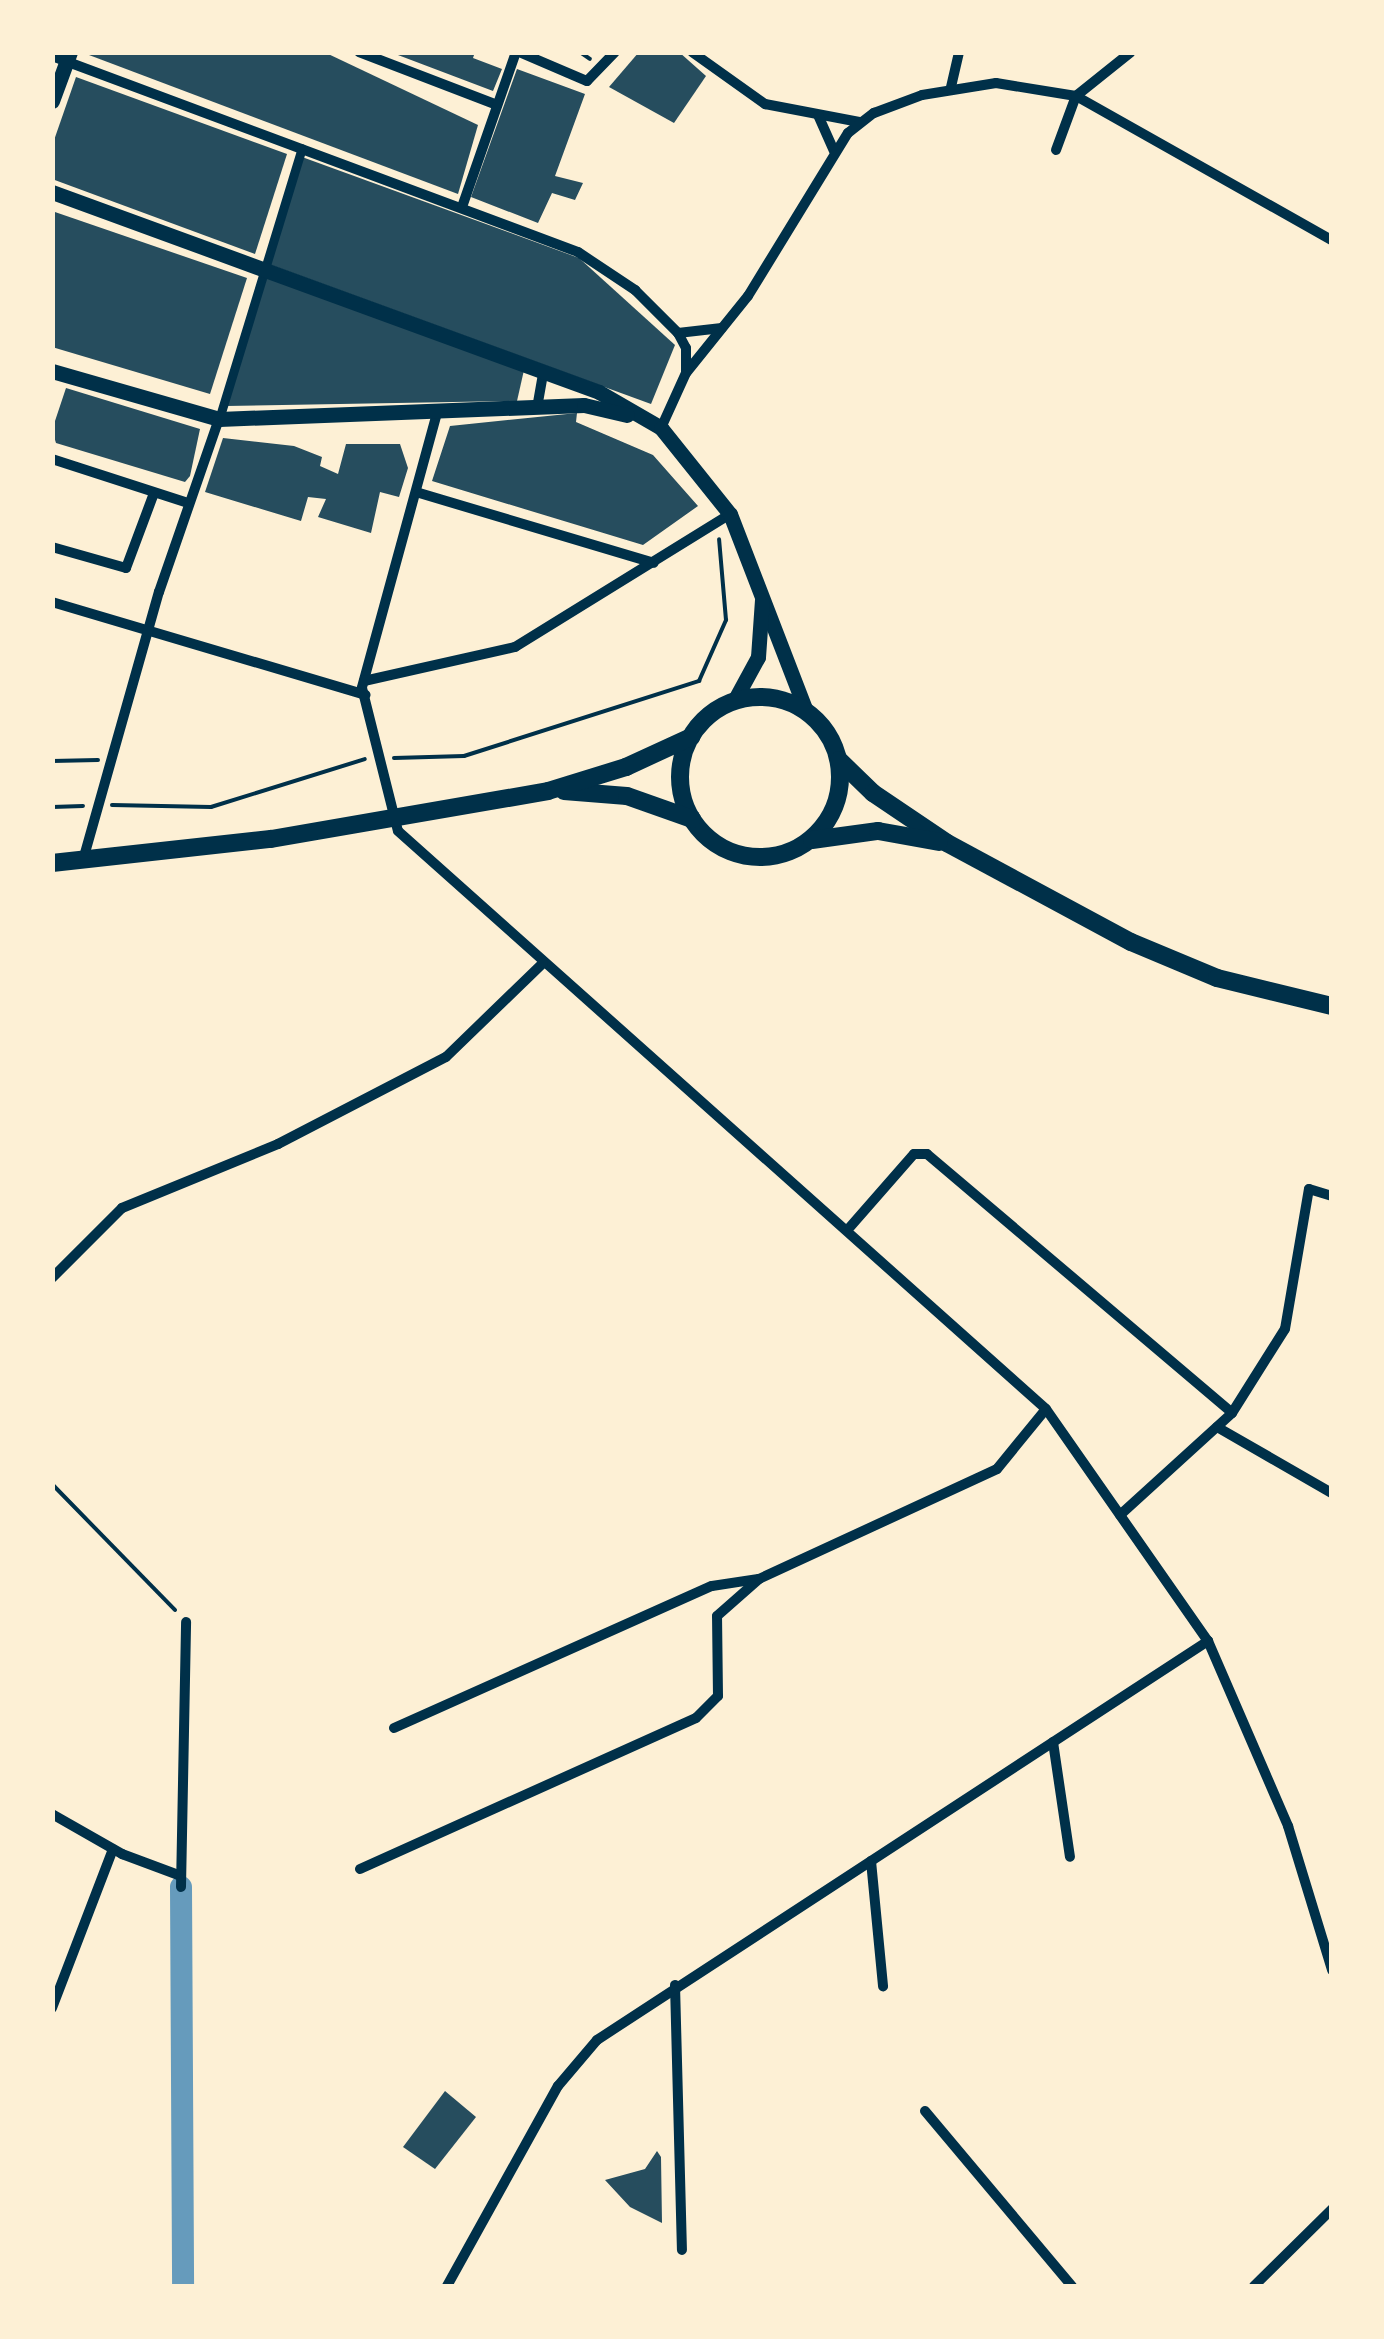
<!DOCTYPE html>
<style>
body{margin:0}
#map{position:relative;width:1384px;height:2339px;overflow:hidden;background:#fdf0d5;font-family:Quicksand,sans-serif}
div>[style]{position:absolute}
.canal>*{height:22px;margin:-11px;padding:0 11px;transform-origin:11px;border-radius:11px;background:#669bbc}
.building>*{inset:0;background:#264d5e}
.path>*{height:4px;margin:-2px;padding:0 2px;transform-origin:2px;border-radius:2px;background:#003049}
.pedestrian>*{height:9px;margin:-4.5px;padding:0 4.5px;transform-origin:4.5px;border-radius:4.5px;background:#003049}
.minor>*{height:10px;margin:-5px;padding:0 5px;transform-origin:5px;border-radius:5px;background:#003049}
.tertiary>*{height:15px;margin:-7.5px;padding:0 7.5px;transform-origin:7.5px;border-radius:7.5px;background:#003049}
.secondary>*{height:18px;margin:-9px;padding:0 9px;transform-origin:9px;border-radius:9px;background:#003049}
.secondary>.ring{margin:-9px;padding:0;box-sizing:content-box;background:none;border:18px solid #003049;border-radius:50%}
span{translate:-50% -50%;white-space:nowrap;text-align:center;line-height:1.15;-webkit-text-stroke:8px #fdf0d5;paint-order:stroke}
.frame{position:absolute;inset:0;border:55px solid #fdf0d5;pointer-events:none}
</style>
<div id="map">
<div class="canal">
<div style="left:181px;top:1887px;width:399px;rotate:89.7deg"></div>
</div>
<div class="building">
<div style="clip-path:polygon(81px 52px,324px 52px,478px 125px,458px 194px)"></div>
<div style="clip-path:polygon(390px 52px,475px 52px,473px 58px,502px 69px,493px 91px)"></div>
<div style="clip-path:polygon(639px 52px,679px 52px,706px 76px,674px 123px,609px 87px)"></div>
<div style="clip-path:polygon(517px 69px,585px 94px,555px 176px,583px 183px,575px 200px,552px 193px,538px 223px,471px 197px)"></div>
<div style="clip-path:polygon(76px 77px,287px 154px,255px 254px,52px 179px,52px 146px)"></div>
<div style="clip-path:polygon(302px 157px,579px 258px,675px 345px,651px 404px,268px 264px)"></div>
<div style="clip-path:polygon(52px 211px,247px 278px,210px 394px,52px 347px)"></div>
<div style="clip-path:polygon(267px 277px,524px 370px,517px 401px,226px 406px)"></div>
<div style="clip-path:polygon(66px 388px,200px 429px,190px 476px,185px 482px,56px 443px,52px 430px)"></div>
<div style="clip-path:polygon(577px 413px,576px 422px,653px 455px,698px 506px,643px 545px,432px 481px,450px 426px)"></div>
<div style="clip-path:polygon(223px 438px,294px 446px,322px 457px,320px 466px,338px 474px,346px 444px,400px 444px,408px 468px,399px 497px,380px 492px,371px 533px,318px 517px,326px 499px,308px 497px,301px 521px,205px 492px)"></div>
<div style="clip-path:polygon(445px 2091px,476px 2117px,435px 2169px,403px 2147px)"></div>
<div style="clip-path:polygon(657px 2151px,661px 2157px,662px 2223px,630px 2207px,605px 2180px,645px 2169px)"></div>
</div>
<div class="path">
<div style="left:580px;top:52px;width:12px;rotate:35deg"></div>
<div style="left:394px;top:758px;width:70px;rotate:-1.6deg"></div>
<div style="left:464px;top:756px;width:247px;rotate:-17.7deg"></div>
<div style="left:699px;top:681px;width:67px;rotate:-66.1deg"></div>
<div style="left:726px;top:620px;width:81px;rotate:-94.9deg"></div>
<div style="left:52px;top:761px;width:46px;rotate:-1.2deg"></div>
<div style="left:112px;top:805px;width:99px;rotate:1.2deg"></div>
<div style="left:211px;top:807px;width:161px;rotate:-17.3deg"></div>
<div style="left:52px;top:807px;width:31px;rotate:-2deg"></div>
<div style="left:52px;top:1484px;width:176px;rotate:45.7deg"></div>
</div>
<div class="pedestrian">
<div style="left:219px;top:419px;width:283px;rotate:-73deg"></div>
</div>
<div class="minor">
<div style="left:359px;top:52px;width:148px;rotate:21deg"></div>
<div style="left:519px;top:52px;width:74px;rotate:23.1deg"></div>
<div style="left:587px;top:81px;width:40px;rotate:-46deg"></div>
<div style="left:692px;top:52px;width:90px;rotate:35.5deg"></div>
<div style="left:765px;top:104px;width:96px;rotate:10.8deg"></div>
<div style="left:52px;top:56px;width:561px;rotate:20.44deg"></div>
<div style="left:578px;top:252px;width:69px;rotate:33.7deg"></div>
<div style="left:635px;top:290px;width:61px;rotate:45deg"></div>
<div style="left:678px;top:333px;width:17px;rotate:62deg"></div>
<div style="left:686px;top:348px;width:24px;rotate:90deg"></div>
<div style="left:951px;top:87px;width:36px;rotate:-77deg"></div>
<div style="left:1076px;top:96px;width:70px;rotate:-38.7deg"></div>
<div style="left:818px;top:115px;width:39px;rotate:66deg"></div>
<div style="left:1056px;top:150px;width:58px;rotate:-69.7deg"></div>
<div style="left:462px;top:207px;width:164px;rotate:-70.8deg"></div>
<div style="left:678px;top:333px;width:44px;rotate:-6.5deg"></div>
<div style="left:537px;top:408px;width:36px;rotate:-80deg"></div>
<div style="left:437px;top:413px;width:285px;rotate:105.3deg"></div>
<div style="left:362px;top:688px;width:147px;rotate:75.9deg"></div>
<div style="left:398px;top:831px;width:868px;rotate:41.73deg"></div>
<div style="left:1046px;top:1409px;width:283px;rotate:55.1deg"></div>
<div style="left:1208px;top:1641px;width:202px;rotate:66.6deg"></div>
<div style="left:1288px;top:1826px;width:151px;rotate:73deg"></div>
<div style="left:661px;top:428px;width:60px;rotate:-65.6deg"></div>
<div style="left:686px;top:373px;width:99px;rotate:-51.2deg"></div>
<div style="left:748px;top:296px;width:191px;rotate:-58.5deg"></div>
<div style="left:848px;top:133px;width:33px;rotate:-38deg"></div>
<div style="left:874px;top:113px;width:51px;rotate:-20.6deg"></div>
<div style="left:922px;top:95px;width:75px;rotate:-9.2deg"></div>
<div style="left:996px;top:83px;width:81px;rotate:9.2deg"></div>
<div style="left:1076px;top:96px;width:294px;rotate:29.4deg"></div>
<div style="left:52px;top:459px;width:143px;rotate:17.9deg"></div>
<div style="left:416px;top:492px;width:248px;rotate:16.6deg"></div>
<div style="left:52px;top:547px;width:77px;rotate:15.8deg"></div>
<div style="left:126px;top:568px;width:80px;rotate:-69.5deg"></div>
<div style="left:52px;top:602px;width:327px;rotate:16.5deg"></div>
<div style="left:364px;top:681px;width:155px;rotate:-12.7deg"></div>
<div style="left:515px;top:647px;width:253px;rotate:-31.7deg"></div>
<div style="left:83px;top:860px;width:279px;rotate:-74.2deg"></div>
<div style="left:159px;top:592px;width:183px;rotate:-70.9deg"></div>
<div style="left:850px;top:1227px;width:97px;rotate:-48.8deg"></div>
<div style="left:914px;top:1154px;width:13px"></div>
<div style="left:927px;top:1154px;width:400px;rotate:40.3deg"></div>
<div style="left:52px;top:1278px;width:99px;rotate:-45deg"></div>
<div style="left:122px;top:1208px;width:169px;rotate:-22.3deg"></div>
<div style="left:278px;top:1144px;width:189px;rotate:-27.4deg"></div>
<div style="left:446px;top:1057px;width:135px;rotate:-44.1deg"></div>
<div style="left:1217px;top:1427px;width:133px;rotate:29.9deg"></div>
<div style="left:1120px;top:1515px;width:151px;rotate:-42.3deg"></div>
<div style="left:1232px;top:1413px;width:99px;rotate:-57.8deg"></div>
<div style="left:1285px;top:1329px;width:142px;rotate:-80.3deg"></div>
<div style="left:1309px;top:1189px;width:24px;rotate:17deg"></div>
<div style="left:394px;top:1728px;width:348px;rotate:-24.1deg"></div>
<div style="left:712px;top:1586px;width:47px;rotate:-8.7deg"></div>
<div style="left:1053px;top:1742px;width:116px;rotate:81.6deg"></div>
<div style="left:52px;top:1814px;width:81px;rotate:29.7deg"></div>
<div style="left:122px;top:1854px;width:63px;rotate:20.4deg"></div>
<div style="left:871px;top:1861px;width:126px;rotate:84.5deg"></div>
<div style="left:360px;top:1869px;width:368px;rotate:-24.2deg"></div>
<div style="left:696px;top:1718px;width:31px;rotate:-45deg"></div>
<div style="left:718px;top:1696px;width:80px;rotate:-90.7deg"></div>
<div style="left:717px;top:1616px;width:56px;rotate:-41.4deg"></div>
<div style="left:759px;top:1579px;width:262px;rotate:-24.8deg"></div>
<div style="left:997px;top:1469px;width:77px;rotate:-50.8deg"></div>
<div style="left:181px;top:1887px;width:265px;rotate:-88.9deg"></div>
<div style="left:675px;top:1985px;width:265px;rotate:88.5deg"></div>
<div style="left:52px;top:2008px;width:170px;rotate:-69deg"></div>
<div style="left:925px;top:2111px;width:229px;rotate:50deg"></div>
<div style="left:447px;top:2286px;width:229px;rotate:-61deg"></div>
<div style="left:558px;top:2086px;width:60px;rotate:-49.7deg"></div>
<div style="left:597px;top:2040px;width:730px;rotate:-33.15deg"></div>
<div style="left:1254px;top:2286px;width:110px;rotate:-44.6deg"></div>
</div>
<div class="tertiary">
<div style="left:52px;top:101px;width:52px;rotate:-69.8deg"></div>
<div style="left:52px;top:192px;width:582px;rotate:20.08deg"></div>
<div style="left:599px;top:392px;width:72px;rotate:30.1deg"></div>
<div style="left:661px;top:428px;width:110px;rotate:51.3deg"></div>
<div style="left:730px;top:514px;width:211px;rotate:68.9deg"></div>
<div style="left:52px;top:371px;width:174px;rotate:16deg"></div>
<div style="left:219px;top:419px;width:365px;rotate:-2.2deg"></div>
<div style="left:584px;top:405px;width:44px;rotate:13.1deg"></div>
<div style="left:734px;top:701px;width:50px;rotate:-61.4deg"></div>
<div style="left:758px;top:657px;width:57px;rotate:-86deg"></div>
</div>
<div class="secondary">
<div class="ring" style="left:680px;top:697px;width:142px;height:142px"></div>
<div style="left:839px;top:760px;width:47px;rotate:44.1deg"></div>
<div style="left:873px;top:793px;width:89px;rotate:34deg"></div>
<div style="left:947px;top:843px;width:209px;rotate:28.3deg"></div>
<div style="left:1131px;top:942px;width:93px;rotate:22.7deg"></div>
<div style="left:1217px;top:978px;width:118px;rotate:13.7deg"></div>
<div style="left:564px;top:791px;width:63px;rotate:4.5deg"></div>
<div style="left:627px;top:796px;width:69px;rotate:19.5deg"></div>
<div style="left:812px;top:840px;width:67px;rotate:-7.8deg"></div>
<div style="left:878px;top:831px;width:62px;rotate:10.2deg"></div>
<div style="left:52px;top:863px;width:220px;rotate:-6.3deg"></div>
<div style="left:271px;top:839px;width:281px;rotate:-9.8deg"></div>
<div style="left:548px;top:791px;width:82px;rotate:-17.1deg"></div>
<div style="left:626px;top:767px;width:72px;rotate:-24.8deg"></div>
</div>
<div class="frame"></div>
</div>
